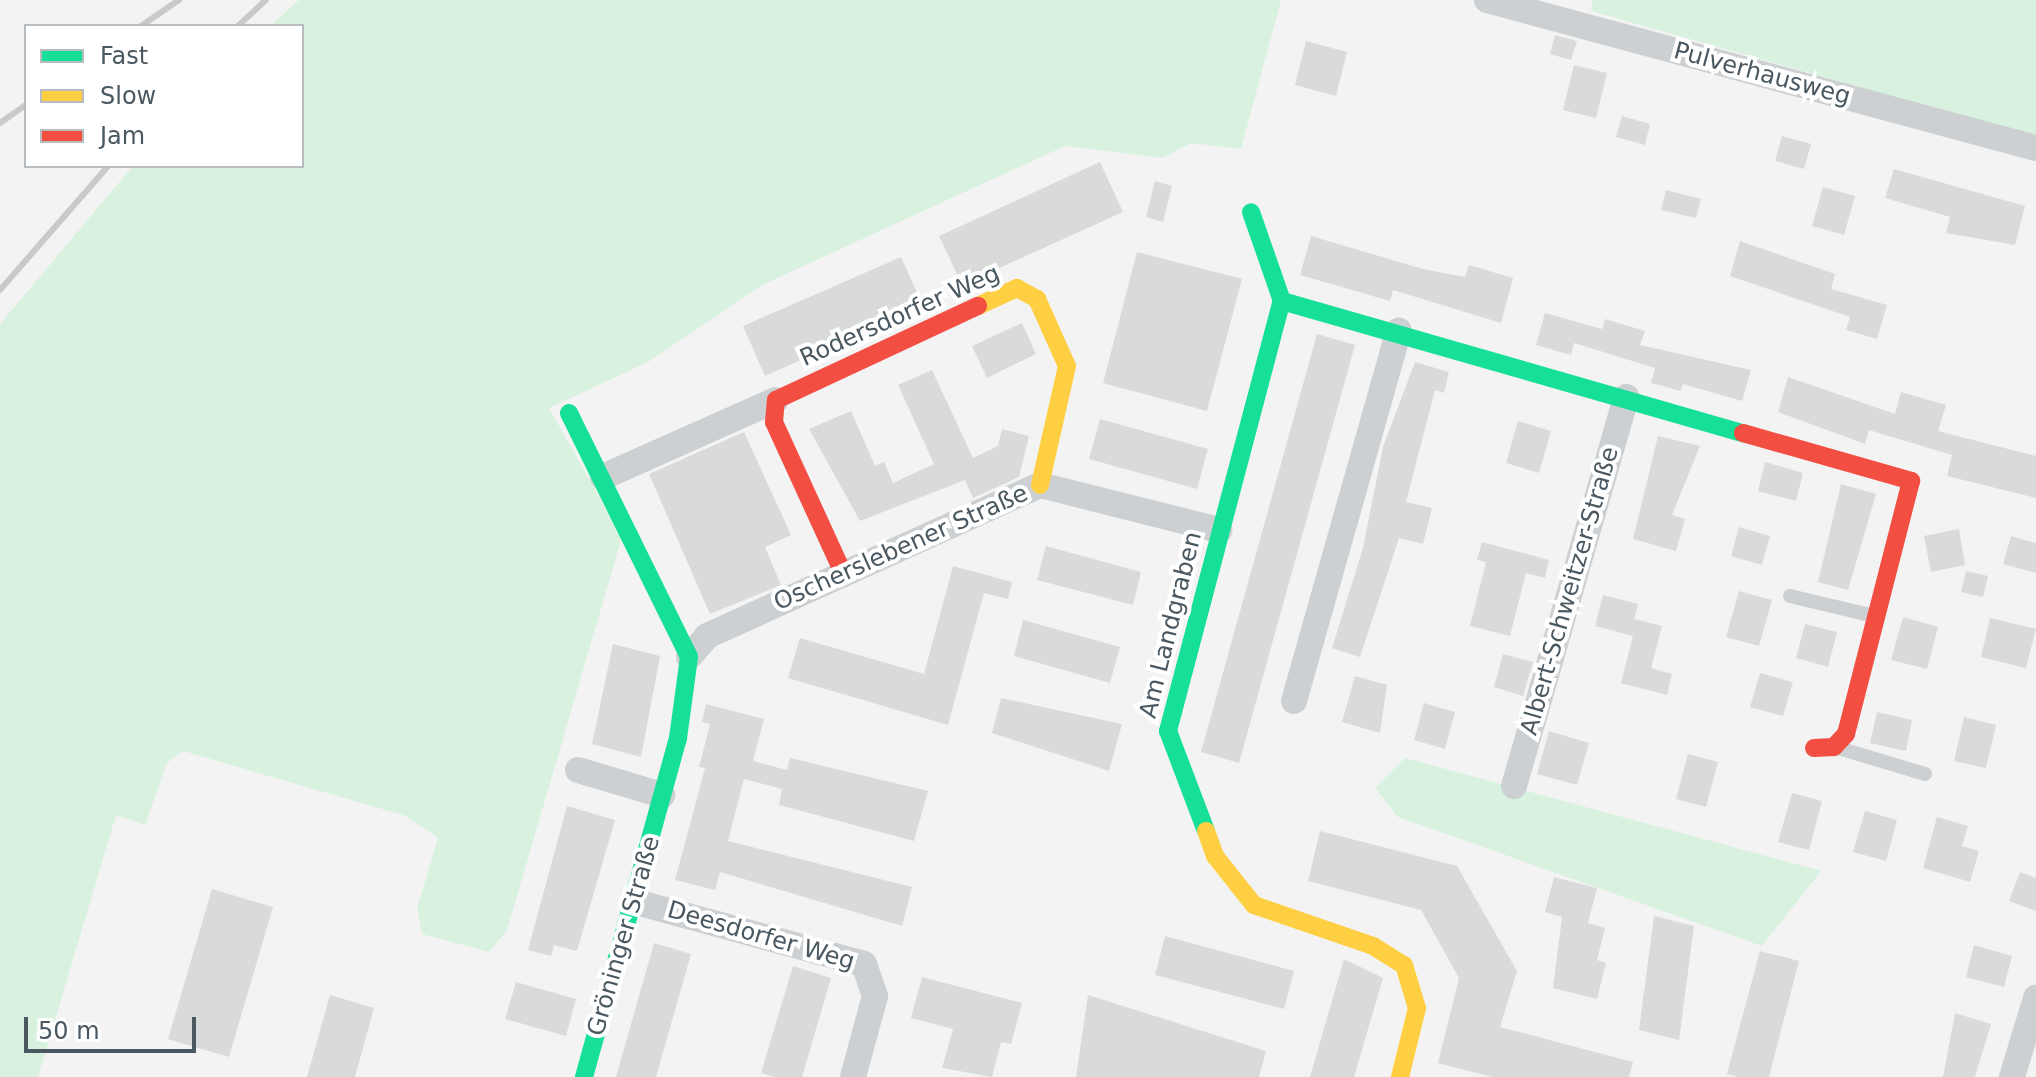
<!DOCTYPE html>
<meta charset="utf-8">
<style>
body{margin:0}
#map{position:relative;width:2036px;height:1077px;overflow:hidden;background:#f3f3f3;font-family:"DejaVu Sans",sans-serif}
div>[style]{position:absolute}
.green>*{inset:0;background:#d8f2df}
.building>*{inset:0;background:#d9dbdb}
.lane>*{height:14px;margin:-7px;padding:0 7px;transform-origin:7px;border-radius:7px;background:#cdd0d2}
.street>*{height:26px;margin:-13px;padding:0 13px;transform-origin:13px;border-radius:13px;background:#cdd0d2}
.fast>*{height:18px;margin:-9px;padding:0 9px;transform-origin:9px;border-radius:9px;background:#16e098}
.slow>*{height:18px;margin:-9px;padding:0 9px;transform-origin:9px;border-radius:9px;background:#ffcf43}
.jam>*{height:18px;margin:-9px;padding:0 9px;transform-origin:9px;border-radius:9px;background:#f24e42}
.rail>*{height:6px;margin:-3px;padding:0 3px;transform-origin:3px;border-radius:3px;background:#c8c9cb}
span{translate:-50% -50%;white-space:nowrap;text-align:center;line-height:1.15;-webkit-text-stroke:8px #fff;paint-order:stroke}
.street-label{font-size:24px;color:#495861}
.legend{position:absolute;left:24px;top:24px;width:280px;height:144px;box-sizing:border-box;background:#fff;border:2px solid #b6bcc0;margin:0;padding:10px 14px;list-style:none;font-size:24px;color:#495861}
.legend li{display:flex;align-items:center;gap:16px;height:40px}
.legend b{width:40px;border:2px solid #b6bcc0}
.scale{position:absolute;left:24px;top:1017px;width:172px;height:36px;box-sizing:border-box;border:4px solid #495861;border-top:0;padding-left:10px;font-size:24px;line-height:28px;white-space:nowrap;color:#495861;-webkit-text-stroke:6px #fff;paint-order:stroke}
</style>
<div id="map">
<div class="green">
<div style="clip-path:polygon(299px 0,1281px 0,1241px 149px,1191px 143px,1163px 158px,1065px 146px,762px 285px,648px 362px,549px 408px,622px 537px,507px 930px,489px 952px,422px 934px,417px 908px,438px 838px,406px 816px,183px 751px,167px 763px,145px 825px,116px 815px,38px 1077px,0 1077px,0 324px,133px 166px,302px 166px,302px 26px,270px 26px)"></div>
<div style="clip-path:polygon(1593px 0,2036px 0,2036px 137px,1591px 11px)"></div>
<div style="clip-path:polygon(1405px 758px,1821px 871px,1762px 946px,1398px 817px,1375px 788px)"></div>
</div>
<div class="building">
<div style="clip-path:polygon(1555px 35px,1577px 41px,1571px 60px,1550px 54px)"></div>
<div style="clip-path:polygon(1306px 41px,1347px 52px,1336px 96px,1295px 85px)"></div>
<div style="clip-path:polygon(1574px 65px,1607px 73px,1596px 118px,1563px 110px)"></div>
<div style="clip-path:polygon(1622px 116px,1650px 124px,1645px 145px,1616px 137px)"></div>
<div style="clip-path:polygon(1782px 136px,1811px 144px,1804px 169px,1775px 161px)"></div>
<div style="clip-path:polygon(1100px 162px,1123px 212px,962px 285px,939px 236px)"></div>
<div style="clip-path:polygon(1894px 169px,2025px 206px,2015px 245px,1946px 233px,1950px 217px,1885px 198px)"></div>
<div style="clip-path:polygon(1155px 181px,1172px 186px,1163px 222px,1146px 217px)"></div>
<div style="clip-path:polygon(1823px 187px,1855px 196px,1844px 235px,1812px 226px)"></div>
<div style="clip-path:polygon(1666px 190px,1701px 199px,1696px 218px,1661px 210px)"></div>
<div style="clip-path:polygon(1311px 236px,1423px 269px,1465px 277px,1469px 265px,1513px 278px,1501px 323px,1393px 290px,1390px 301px,1300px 275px)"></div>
<div style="clip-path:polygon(1740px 241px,1835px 274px,1831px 289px,1887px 305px,1877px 339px,1846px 330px,1850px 317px,1730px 276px)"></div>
<div style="clip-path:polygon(1137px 252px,1242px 279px,1207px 411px,1103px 383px)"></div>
<div style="clip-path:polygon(901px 257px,923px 306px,765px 376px,743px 326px)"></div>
<div style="clip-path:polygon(1545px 313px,1602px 329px,1605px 319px,1645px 331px,1640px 345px,1751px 370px,1742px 401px,1683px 384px,1681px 391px,1651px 383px,1655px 368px,1574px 343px,1571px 355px,1536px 345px)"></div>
<div style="clip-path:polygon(1022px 323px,1036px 354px,987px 378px,972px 346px)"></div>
<div style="clip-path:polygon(1317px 334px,1355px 345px,1239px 763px,1201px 752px)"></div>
<div style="clip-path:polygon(1415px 362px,1449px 372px,1444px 393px,1435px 390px,1406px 502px,1432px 508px,1423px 544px,1399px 538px,1360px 657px,1332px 648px,1363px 548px,1383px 447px)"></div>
<div style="clip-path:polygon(932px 370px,973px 458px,998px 446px,1002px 429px,1029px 436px,1019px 477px,973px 498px,965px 480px,860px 521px,809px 429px,851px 411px,875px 466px,884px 462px,893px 483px,934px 464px,898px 385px)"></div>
<div style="clip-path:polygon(1788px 377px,1895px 414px,1901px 392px,1946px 405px,1938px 431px,2036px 456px,2036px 498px,1947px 476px,1952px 455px,1869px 430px,1865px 444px,1778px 412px)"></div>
<div style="clip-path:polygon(1100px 419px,1208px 449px,1197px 489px,1089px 459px)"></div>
<div style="clip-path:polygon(1518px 421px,1551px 431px,1539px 473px,1506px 463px)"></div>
<div style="clip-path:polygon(744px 432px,791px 535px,765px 547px,781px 585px,710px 614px,649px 474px)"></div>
<div style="clip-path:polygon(1658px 436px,1700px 446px,1672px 515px,1685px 519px,1676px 551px,1633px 539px)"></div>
<div style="clip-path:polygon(1765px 462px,1803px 473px,1796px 501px,1758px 491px)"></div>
<div style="clip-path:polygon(1841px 484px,1876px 494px,1848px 590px,1818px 582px)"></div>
<div style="clip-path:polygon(1739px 527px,1770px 536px,1762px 565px,1731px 556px)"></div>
<div style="clip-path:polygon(1959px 529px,1965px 565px,1931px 572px,1924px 536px)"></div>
<div style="clip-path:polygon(2011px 536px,2036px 543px,2036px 573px,2003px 564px)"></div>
<div style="clip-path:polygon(1482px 542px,1549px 560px,1545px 578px,1526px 573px,1510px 636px,1470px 626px,1486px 562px,1477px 560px)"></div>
<div style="clip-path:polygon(1046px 546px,1141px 572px,1133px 605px,1037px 580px)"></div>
<div style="clip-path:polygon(953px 566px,1012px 582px,1008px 599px,984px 593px,948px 725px,788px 678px,800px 638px,924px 674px)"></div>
<div style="clip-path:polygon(1966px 571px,1988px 576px,1983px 597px,1961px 592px)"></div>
<div style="clip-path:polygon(1739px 591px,1772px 600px,1759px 646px,1726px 637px)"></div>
<div style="clip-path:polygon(1603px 595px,1638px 604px,1634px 619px,1662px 626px,1651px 668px,1672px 674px,1667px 695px,1621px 683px,1633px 636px,1595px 626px)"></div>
<div style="clip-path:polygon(1903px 617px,1938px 627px,1927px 669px,1891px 660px)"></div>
<div style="clip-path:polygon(1990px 618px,2036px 629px,2026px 668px,1981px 657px)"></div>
<div style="clip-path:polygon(1023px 620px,1120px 647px,1110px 683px,1014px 656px)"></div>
<div style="clip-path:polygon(1805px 624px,1837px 632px,1828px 667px,1796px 658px)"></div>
<div style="clip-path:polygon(613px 644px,660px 656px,641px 757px,592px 744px)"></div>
<div style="clip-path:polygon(1503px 654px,1533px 662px,1523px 696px,1494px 687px)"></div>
<div style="clip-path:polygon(1760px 673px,1793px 682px,1783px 716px,1750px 707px)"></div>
<div style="clip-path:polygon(1355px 676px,1387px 685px,1380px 733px,1342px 722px)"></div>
<div style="clip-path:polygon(1001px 698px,1122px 724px,1109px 771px,992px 733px)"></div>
<div style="clip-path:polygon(1424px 703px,1455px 712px,1445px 749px,1414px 740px)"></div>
<div style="clip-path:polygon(706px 704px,764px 719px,753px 761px,787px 770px,790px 758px,928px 791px,914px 841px,779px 805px,782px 789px,744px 779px,728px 841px,912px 887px,902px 926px,720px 872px,715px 890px,675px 880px,705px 768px,699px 767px,710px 724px,702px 722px)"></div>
<div style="clip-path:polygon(1877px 712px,1912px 720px,1906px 751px,1870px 743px)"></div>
<div style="clip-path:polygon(1964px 717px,1996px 725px,1986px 768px,1954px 761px)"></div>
<div style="clip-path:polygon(1549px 731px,1589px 743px,1577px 785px,1537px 774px)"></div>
<div style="clip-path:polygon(1688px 754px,1718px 762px,1706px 807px,1676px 799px)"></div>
<div style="clip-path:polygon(1792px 793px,1822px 801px,1809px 850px,1778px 842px)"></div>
<div style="clip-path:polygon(567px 806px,615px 820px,577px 951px,554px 945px,551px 956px,528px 950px)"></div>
<div style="clip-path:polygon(1865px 811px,1897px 820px,1886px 861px,1853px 852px)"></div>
<div style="clip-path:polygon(1937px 817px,1968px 826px,1962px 846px,1979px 851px,1970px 882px,1923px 868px)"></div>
<div style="clip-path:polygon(1320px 831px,1457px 866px,1517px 971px,1500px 1027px,1633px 1062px,1629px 1077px,1492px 1077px,1438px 1063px,1459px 978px,1421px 910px,1308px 881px)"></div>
<div style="clip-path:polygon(2020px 872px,2036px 878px,2036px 911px,2009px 901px)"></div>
<div style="clip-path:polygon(1554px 877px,1597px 888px,1588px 923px,1605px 928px,1597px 960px,1606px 963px,1597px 999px,1553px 988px,1562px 917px,1545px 912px)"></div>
<div style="clip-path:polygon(212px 889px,273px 907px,229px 1057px,168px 1039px)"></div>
<div style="clip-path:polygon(1654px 916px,1694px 926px,1679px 1040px,1639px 1030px)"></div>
<div style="clip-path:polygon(1165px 936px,1294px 971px,1284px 1009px,1155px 975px)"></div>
<div style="clip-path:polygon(654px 943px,691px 954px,656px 1077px,616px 1077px)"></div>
<div style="clip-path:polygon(1974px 945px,2012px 956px,2004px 987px,1966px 977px)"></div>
<div style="clip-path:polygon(1760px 951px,1799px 961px,1769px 1077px,1738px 1077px,1727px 1074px)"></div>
<div style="clip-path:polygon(1344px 959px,1383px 978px,1354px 1077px,1310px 1077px)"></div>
<div style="clip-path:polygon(793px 966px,831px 978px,802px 1077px,775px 1077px,761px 1073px)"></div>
<div style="clip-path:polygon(922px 977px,1022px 1003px,1011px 1044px,1001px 1042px,992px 1077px,942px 1068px,953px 1029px,911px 1018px)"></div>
<div style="clip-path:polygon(516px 982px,576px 999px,566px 1036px,505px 1019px)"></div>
<div style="clip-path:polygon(330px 995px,374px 1008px,355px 1077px,307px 1077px)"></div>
<div style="clip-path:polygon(1088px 995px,1266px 1051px,1259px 1077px,1076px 1077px)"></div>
<div style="clip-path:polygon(1955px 1013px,1991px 1024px,1975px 1077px,1943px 1077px)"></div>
</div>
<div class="lane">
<div style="left:1790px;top:596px;width:86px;rotate:13.4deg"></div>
<div style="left:1835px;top:747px;width:94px;rotate:16.7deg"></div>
</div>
<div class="street">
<div style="left:1487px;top:0;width:569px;rotate:15.09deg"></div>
<div style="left:603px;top:477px;width:189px;rotate:-24deg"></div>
<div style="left:689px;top:657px;width:28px;rotate:-49deg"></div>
<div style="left:707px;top:636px;width:366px;rotate:-24.4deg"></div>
<div style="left:1040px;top:485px;width:185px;rotate:14.1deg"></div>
<div style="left:1294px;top:701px;width:385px;rotate:-74.2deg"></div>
<div style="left:578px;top:770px;width:88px;rotate:16.6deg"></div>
<div style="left:1514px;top:786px;width:405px;rotate:-73.9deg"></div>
<div style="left:636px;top:902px;width:236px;rotate:15.2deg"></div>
<div style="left:864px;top:964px;width:34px;rotate:71deg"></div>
<div style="left:875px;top:996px;width:84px;rotate:105.2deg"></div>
<div style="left:2012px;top:1077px;width:83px;rotate:-73.1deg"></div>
</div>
<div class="fast">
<div style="left:1282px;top:301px;width:480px;rotate:16deg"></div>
<div style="left:569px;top:413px;width:272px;rotate:63.8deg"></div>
<div style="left:689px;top:657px;width:82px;rotate:97.7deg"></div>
<div style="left:678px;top:738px;width:352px;rotate:105.5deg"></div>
<div style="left:1206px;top:831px;width:107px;rotate:-110.8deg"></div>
<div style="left:1168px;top:731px;width:445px;rotate:-75.2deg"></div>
<div style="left:1282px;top:301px;width:94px;rotate:-109.2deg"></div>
</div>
<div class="slow">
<div style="left:978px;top:306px;width:43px;rotate:-24.8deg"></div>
<div style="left:1017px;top:288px;width:23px;rotate:29deg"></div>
<div style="left:1037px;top:299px;width:73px;rotate:65.9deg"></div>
<div style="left:1067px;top:366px;width:122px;rotate:102.8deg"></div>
<div style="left:1206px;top:831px;width:27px;rotate:70deg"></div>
<div style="left:1215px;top:856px;width:63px;rotate:51.5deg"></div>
<div style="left:1254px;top:905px;width:126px;rotate:19deg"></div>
<div style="left:1373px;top:946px;width:36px;rotate:32deg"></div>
<div style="left:1404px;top:965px;width:45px;rotate:73.2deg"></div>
<div style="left:1417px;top:1008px;width:71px;rotate:103.8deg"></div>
</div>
<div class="jam">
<div style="left:1743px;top:433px;width:175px;rotate:15.9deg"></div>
<div style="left:1911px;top:481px;width:261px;rotate:104.4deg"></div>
<div style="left:1846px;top:734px;width:18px;rotate:133deg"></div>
<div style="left:1834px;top:747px;width:20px;rotate:177deg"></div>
<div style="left:844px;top:575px;width:168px;rotate:-114.6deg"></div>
<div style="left:774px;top:422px;width:22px;rotate:-85deg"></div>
<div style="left:776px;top:400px;width:223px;rotate:-25deg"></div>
</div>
<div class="rail">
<div style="left:141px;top:26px;width:46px;rotate:-34.4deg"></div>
<div style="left:238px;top:26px;width:38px;rotate:-43deg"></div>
<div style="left:0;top:123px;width:32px;rotate:-35deg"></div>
<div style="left:0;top:290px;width:164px;rotate:-48.9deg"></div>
</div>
<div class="street-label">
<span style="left:1762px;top:74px;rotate:15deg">Pulverhausweg</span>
<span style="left:900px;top:316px;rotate:-24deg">Rodersdorfer Weg</span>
<span style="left:901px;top:548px;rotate:-24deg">Oscherslebener Straße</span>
<span style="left:1570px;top:591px;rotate:-74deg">Albert-Schweitzer-Straße</span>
<span style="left:1171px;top:625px;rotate:-76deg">Am Landgraben</span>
<span style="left:624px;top:936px;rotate:-74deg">Gröninger Straße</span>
<span style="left:761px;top:936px;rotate:16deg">Deesdorfer Weg</span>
</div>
<ul class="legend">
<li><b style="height:10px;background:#16e098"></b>Fast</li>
<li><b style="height:10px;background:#ffcf43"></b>Slow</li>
<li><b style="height:10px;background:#f24e42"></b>Jam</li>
</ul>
<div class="scale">50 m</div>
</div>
